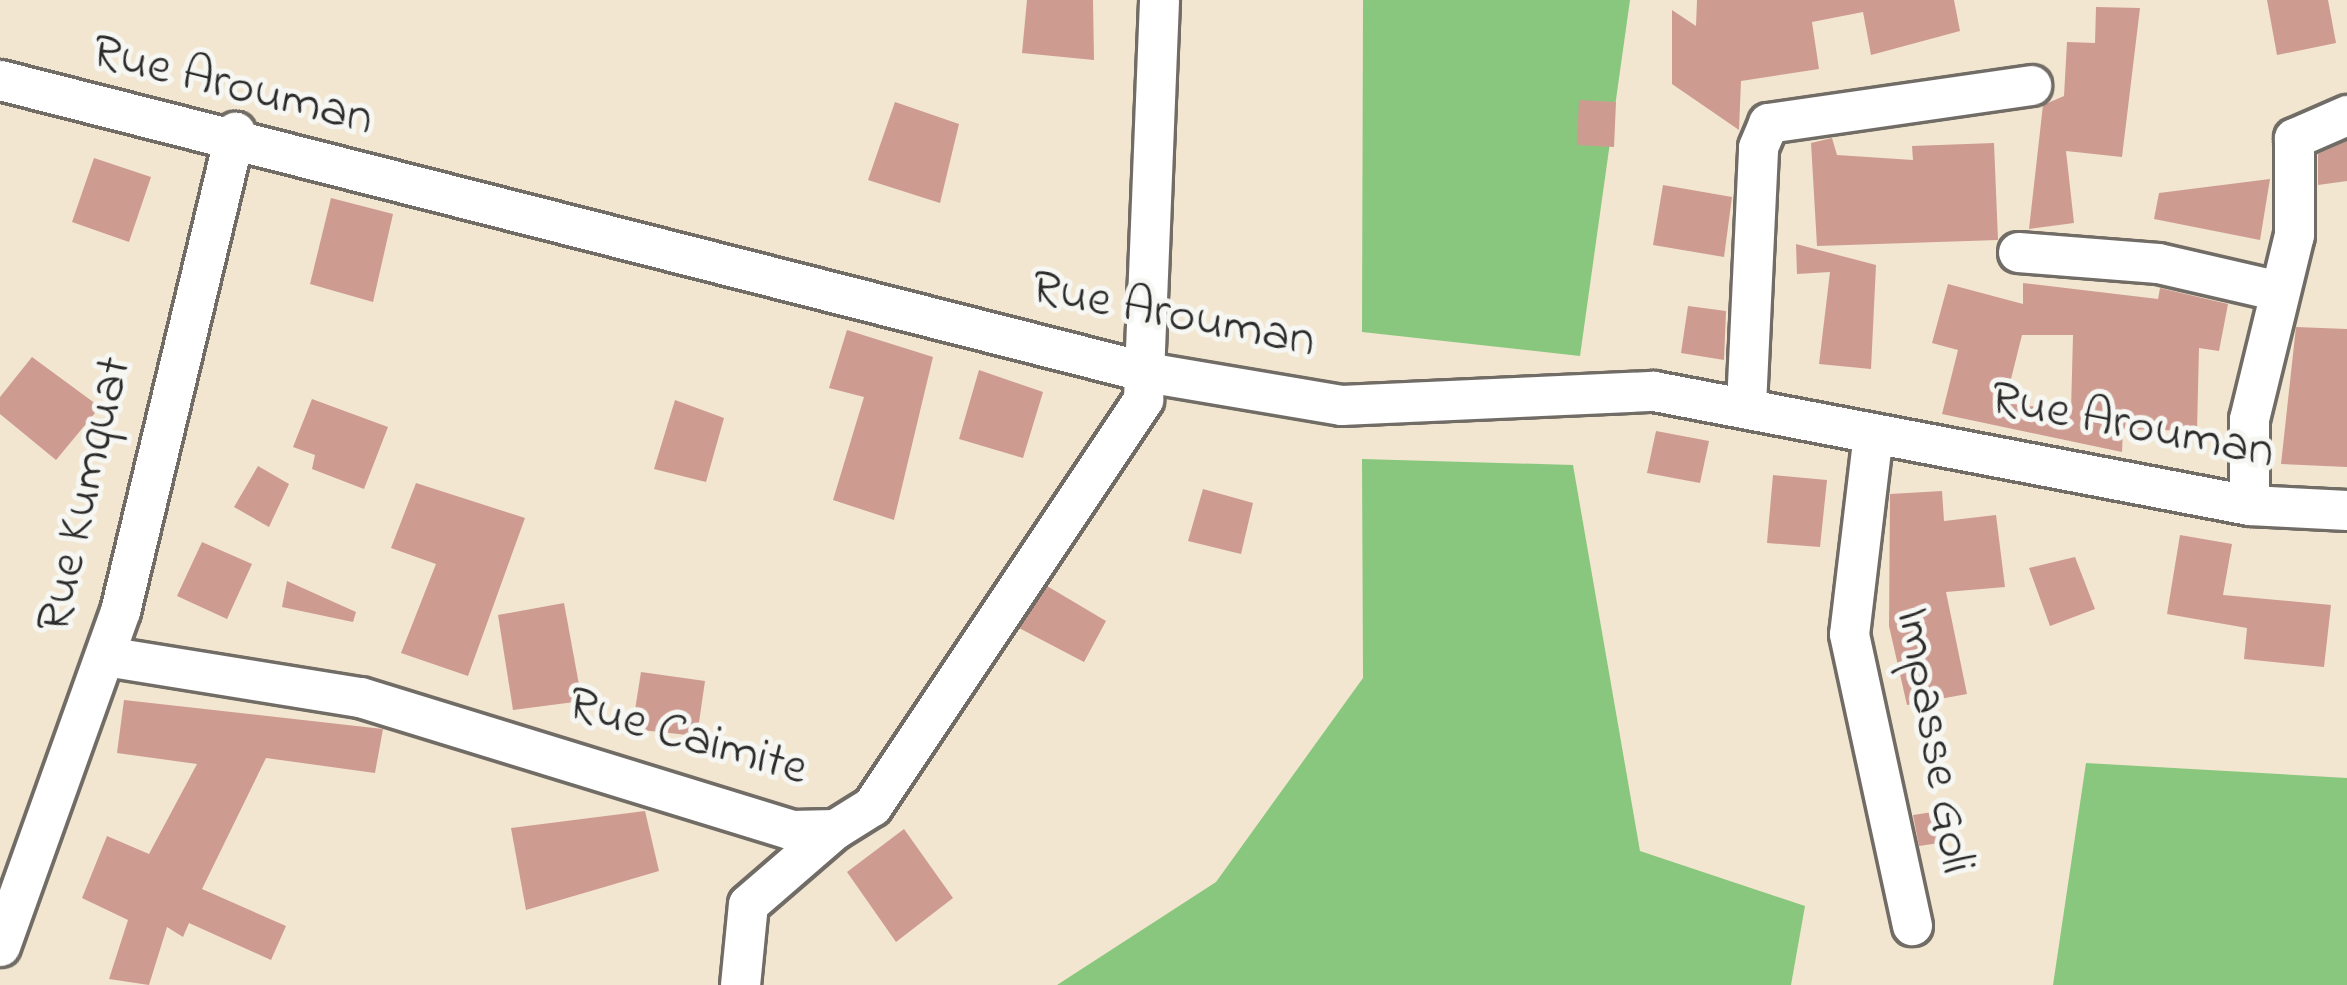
<!DOCTYPE html>
<style>
body{margin:0}
#map{position:relative;width:2347px;height:985px;overflow:hidden;background:#f2e6d0;font-family:"Indie Flower",sans-serif}
div>[style]{position:absolute}
.green>*{inset:0;background:#89c77e}
.building>*{inset:0;background:#ce9b91}
.roads{filter:drop-shadow(3px 0 #716c65) drop-shadow(-3px 0 #716c65) drop-shadow(0 3px #716c65) drop-shadow(0 -3px #716c65)}
.minor>*{height:39px;margin:-19.5px;padding:0 19.5px;transform-origin:19.5px;border-radius:19.5px;background:#fff}
span{translate:-50% -50%;white-space:nowrap;text-align:center;line-height:1.15;-webkit-text-stroke:10px #f6f6f2;paint-order:stroke}
.street-label{font-size:51px;color:#2b2b2b}
</style>
<div id="map">
<div class="green">
<div style="clip-path:polygon(1363px 0,1630px 0,1580px 356px,1362px 332px)"></div>
<div style="clip-path:polygon(1362px 459px,1573px 465px,1640px 851px,1805px 906px,1791px 985px,1057px 985px,1216px 882px,1363px 678px)"></div>
<div style="clip-path:polygon(2086px 763px,2347px 778px,2347px 985px,2053px 985px)"></div>
</div>
<div class="building">
<div style="clip-path:polygon(1027px 0,1093px 0,1094px 60px,1022px 53px)"></div>
<div style="clip-path:polygon(1697px 0,1954px 0,1960px 31px,1871px 55px,1863px 12px,1812px 22px,1819px 69px,1741px 81px,1739px 130px,1672px 84px,1672px 10px,1696px 26px)"></div>
<div style="clip-path:polygon(2267px 0,2328px 0,2336px 43px,2277px 55px)"></div>
<div style="clip-path:polygon(2096px 7px,2140px 8px,2122px 157px,2066px 151px,2074px 223px,2029px 229px,2043px 105px,2064px 96px,2067px 42px,2095px 43px)"></div>
<div style="clip-path:polygon(1579px 100px,1616px 102px,1614px 147px,1577px 145px)"></div>
<div style="clip-path:polygon(895px 102px,959px 124px,940px 203px,868px 180px)"></div>
<div style="clip-path:polygon(1832px 138px,1837px 155px,1913px 160px,1912px 146px,1994px 143px,1998px 240px,1817px 246px,1811px 143px)"></div>
<div style="clip-path:polygon(2347px 141px,2347px 181px,2318px 185px,2318px 154px)"></div>
<div style="clip-path:polygon(94px 158px,151px 177px,129px 242px,72px 222px)"></div>
<div style="clip-path:polygon(2270px 179px,2260px 240px,2154px 219px,2159px 193px)"></div>
<div style="clip-path:polygon(1663px 185px,1732px 197px,1724px 257px,1653px 245px)"></div>
<div style="clip-path:polygon(331px 198px,393px 214px,373px 302px,310px 284px)"></div>
<div style="clip-path:polygon(1796px 244px,1876px 265px,1871px 369px,1819px 364px,1830px 272px,1797px 274px)"></div>
<div style="clip-path:polygon(evenodd,2023px 283px,2158px 299px,2160px 288px,2228px 304px,2219px 351px,2199px 348px,2197px 431px,2123px 429px,2122px 452px,1942px 414px,1958px 350px,1932px 343px,1948px 284px,2023px 304px,2023px 283px,2022px 335px,2073px 335px,2071px 411px,2005px 403px,2022px 335px)"></div>
<div style="clip-path:polygon(1688px 306px,1726px 311px,1724px 360px,1681px 353px)"></div>
<div style="clip-path:polygon(2296px 327px,2347px 329px,2347px 467px,2281px 464px)"></div>
<div style="clip-path:polygon(847px 330px,933px 357px,894px 520px,833px 500px,864px 397px,829px 388px)"></div>
<div style="clip-path:polygon(32px 357px,100px 407px,56px 460px,0 414px,0 397px)"></div>
<div style="clip-path:polygon(979px 370px,1043px 392px,1023px 458px,959px 439px)"></div>
<div style="clip-path:polygon(312px 399px,388px 427px,364px 489px,312px 469px,315px 455px,293px 447px)"></div>
<div style="clip-path:polygon(675px 400px,724px 418px,706px 482px,654px 469px)"></div>
<div style="clip-path:polygon(1656px 431px,1709px 441px,1700px 483px,1647px 473px)"></div>
<div style="clip-path:polygon(258px 466px,289px 484px,269px 527px,234px 507px)"></div>
<div style="clip-path:polygon(1773px 475px,1827px 480px,1820px 547px,1767px 543px)"></div>
<div style="clip-path:polygon(416px 483px,525px 518px,468px 676px,401px 653px,436px 564px,391px 548px)"></div>
<div style="clip-path:polygon(1203px 489px,1253px 503px,1241px 554px,1188px 541px)"></div>
<div style="clip-path:polygon(1942px 491px,1944px 521px,1996px 515px,2005px 587px,1946px 592px,1967px 694px,1907px 705px,1889px 626px,1890px 494px)"></div>
<div style="clip-path:polygon(2180px 535px,2232px 544px,2223px 595px,2331px 605px,2324px 667px,2244px 659px,2247px 628px,2167px 614px)"></div>
<div style="clip-path:polygon(202px 542px,252px 564px,227px 619px,177px 596px)"></div>
<div style="clip-path:polygon(2075px 557px,2095px 609px,2050px 626px,2029px 568px)"></div>
<div style="clip-path:polygon(287px 581px,356px 612px,353px 622px,282px 607px)"></div>
<div style="clip-path:polygon(1047px 586px,1106px 621px,1084px 662px,1019px 628px)"></div>
<div style="clip-path:polygon(564px 603px,582px 701px,513px 710px,498px 615px)"></div>
<div style="clip-path:polygon(641px 672px,705px 681px,697px 736px,632px 729px)"></div>
<div style="clip-path:polygon(124px 700px,383px 729px,375px 773px,266px 758px,202px 889px,286px 926px,271px 960px,189px 923px,183px 937px,167px 927px,149px 985px,109px 979px,128px 920px,82px 898px,107px 836px,149px 854px,197px 764px,117px 753px)"></div>
<div style="clip-path:polygon(645px 811px,659px 871px,526px 910px,511px 828px)"></div>
<div style="clip-path:polygon(1933px 812px,1939px 843px,1919px 846px,1913px 815px)"></div>
<div style="clip-path:polygon(904px 829px,953px 898px,896px 942px,847px 872px)"></div>
</div>
<div class="roads">
<div class="minor">
<div style="left:0;top:80px;width:1183px;rotate:14.29deg"></div>
<div style="left:1146px;top:372px;width:198px;rotate:9.6deg"></div>
<div style="left:1341px;top:405px;width:313px;rotate:-2.6deg"></div>
<div style="left:1654px;top:391px;width:606px;rotate:10.85deg"></div>
<div style="left:2249px;top:505px;width:98px;rotate:2.9deg"></div>
<div style="left:2018px;top:252px;width:140px;rotate:4.5deg"></div>
<div style="left:2158px;top:263px;width:120px;rotate:13deg"></div>
<div style="left:1746px;top:405px;width:258px;rotate:-87.3deg"></div>
<div style="left:1758px;top:147px;width:26px;rotate:-67deg"></div>
<div style="left:1768px;top:123px;width:266px;rotate:-8.2deg"></div>
<div style="left:1873px;top:433px;width:202px;rotate:96.8deg"></div>
<div style="left:1849px;top:634px;width:298px;rotate:77.8deg"></div>
<div style="left:2249px;top:505px;width:86px;rotate:-90deg"></div>
<div style="left:2249px;top:419px;width:189px;rotate:-76.3deg"></div>
<div style="left:2294px;top:235px;width:97px;rotate:-90deg"></div>
<div style="left:2294px;top:138px;width:58px;rotate:-23.5deg"></div>
<div style="left:106px;top:656px;width:257px;rotate:9.2deg"></div>
<div style="left:360px;top:697px;width:451px;rotate:17.1deg"></div>
<div style="left:791px;top:830px;width:44px;rotate:-1.3deg"></div>
<div style="left:835px;top:829px;width:44px;rotate:-31.9deg"></div>
<div style="left:872px;top:806px;width:489px;rotate:-56.3deg"></div>
<div style="left:1143px;top:399px;width:399px;rotate:-87.7deg"></div>
<div style="left:0;top:946px;width:356px;rotate:-70.3deg"></div>
<div style="left:120px;top:611px;width:493px;rotate:-76.5deg"></div>
<div style="left:740px;top:985px;width:81px;rotate:-84.4deg"></div>
<div style="left:748px;top:904px;width:115px;rotate:-40.8deg"></div>
</div>
</div>
<div class="street-label">
<span style="left:232px;top:87px;rotate:14deg">Rue Arouman</span>
<span style="left:1173px;top:316px;rotate:11deg">Rue Arouman</span>
<span style="left:2132px;top:427px;rotate:11deg">Rue Arouman</span>
<span style="left:86px;top:495px;rotate:-77deg">Rue Kumquat</span>
<span style="left:687px;top:738px;rotate:16deg">Rue Caimite</span>
<span style="left:1933px;top:741px;rotate:80deg">Impasse Goli</span>
</div>
</div>
